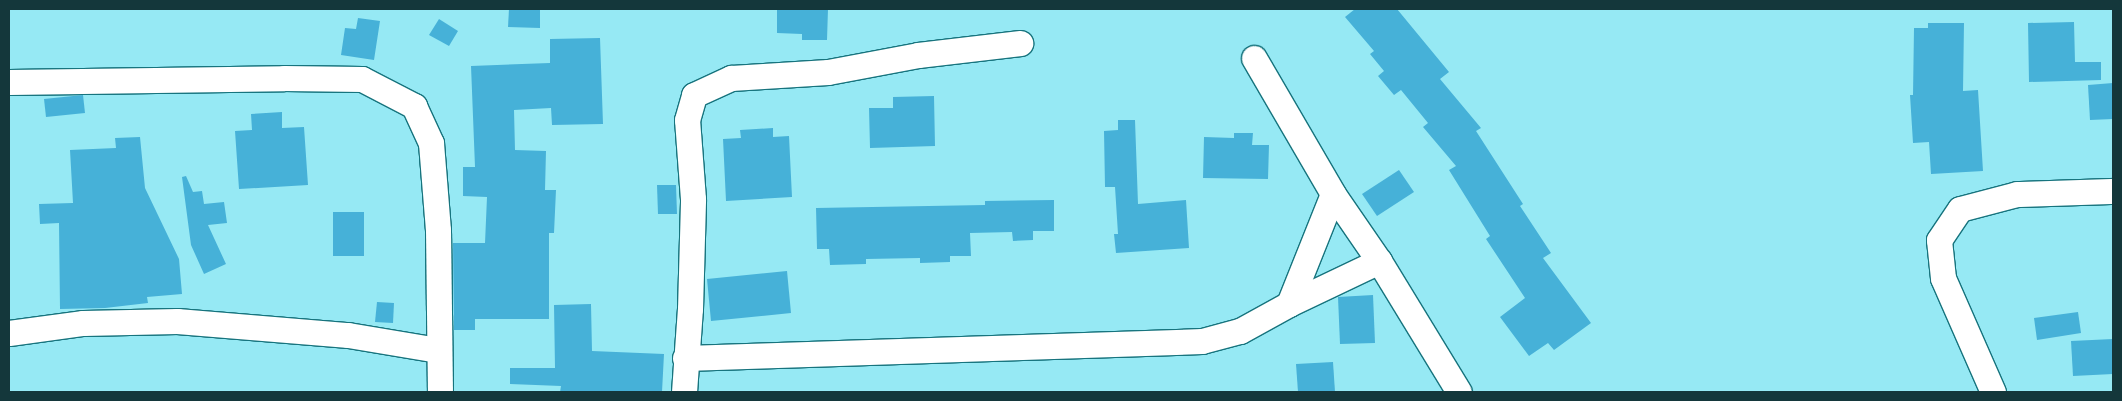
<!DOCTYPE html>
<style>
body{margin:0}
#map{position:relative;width:2122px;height:401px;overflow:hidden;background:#96e9f4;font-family:"Source Sans 3",sans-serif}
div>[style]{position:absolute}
.building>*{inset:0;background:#46b1d8}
.roads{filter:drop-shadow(1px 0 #17747e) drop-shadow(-1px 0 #17747e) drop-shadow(0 1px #17747e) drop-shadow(0 -1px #17747e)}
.street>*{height:25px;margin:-12.5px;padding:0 12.5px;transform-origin:12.5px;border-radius:12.5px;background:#fff}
span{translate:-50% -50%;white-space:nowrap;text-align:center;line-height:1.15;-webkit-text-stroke:5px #f4fcfd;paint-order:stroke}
.frame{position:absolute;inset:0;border:10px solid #14373b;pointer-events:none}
</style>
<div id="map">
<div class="building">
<div style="clip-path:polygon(509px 9px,540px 9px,540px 28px,508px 27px)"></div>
<div style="clip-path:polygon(777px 9px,828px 9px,827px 40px,802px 40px,802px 34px,777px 33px)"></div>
<div style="clip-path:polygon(1355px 9px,1397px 9px,1449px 72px,1440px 79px,1481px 128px,1476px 131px,1523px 204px,1520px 206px,1551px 253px,1543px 258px,1591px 323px,1554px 350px,1548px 343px,1529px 356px,1500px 317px,1525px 298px,1486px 239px,1490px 236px,1449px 170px,1456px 166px,1423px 127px,1428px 123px,1401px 90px,1394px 95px,1378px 76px,1384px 71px,1370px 54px,1374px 51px,1345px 17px)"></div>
<div style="clip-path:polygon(358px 18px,380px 21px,374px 60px,341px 55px,345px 28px,356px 29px)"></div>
<div style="clip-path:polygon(439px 19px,458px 31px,449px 46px,429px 35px)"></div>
<div style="clip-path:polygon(2074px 22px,2075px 62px,2101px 62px,2101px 80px,2029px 82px,2028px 23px)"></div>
<div style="clip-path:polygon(1928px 23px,1964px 23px,1963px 91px,1978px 90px,1983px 171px,1931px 174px,1929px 142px,1913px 143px,1910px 95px,1913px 95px,1914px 28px,1928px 28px)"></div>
<div style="clip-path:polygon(600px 38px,603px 124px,552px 125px,551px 108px,514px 110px,515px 150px,546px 151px,545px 190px,556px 190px,554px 233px,549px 233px,549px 319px,475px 319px,475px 330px,454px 330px,453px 243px,485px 243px,487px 197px,463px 196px,463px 167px,475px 167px,471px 66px,550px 63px,550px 39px)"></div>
<div style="clip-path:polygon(2113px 83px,2113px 119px,2090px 120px,2088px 85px)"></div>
<div style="clip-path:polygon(83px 95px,85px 113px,46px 117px,44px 99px)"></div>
<div style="clip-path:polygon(934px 96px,935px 146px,870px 148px,869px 108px,893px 108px,893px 97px)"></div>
<div style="clip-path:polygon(282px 112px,282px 128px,304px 127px,308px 185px,239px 189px,235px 131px,252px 130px,251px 114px)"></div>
<div style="clip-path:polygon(1118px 120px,1135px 120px,1138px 204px,1186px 200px,1189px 248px,1116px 253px,1114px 234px,1118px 234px,1115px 187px,1105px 187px,1104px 131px,1118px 130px)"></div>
<div style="clip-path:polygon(773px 128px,773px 137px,789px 136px,792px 197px,726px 201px,723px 139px,741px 138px,740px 130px)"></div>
<div style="clip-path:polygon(1234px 133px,1253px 133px,1252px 145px,1269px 145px,1268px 179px,1203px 178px,1204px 137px,1234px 138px)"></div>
<div style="clip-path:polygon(140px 137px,145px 188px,179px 259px,182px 294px,147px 297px,148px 303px,105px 308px,60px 309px,59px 223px,40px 224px,39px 204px,73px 203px,70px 150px,116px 148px,115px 138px)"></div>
<div style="clip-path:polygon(1399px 170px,1414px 192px,1377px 216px,1362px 194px)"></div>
<div style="clip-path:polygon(186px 176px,193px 192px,202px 191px,204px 204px,224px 202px,227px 223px,208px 225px,226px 264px,204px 274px,191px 245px,182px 177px)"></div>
<div style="clip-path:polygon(657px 185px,676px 185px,677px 214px,658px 214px)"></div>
<div style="clip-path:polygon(1054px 200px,1054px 231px,1033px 231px,1033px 240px,1013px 241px,1012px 232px,970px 233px,971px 256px,950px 256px,950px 262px,920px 263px,920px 258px,866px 259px,866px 264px,830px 265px,829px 249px,817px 249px,816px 208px,985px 205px,985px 201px)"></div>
<div style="clip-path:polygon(333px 212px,364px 212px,364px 256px,333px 256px)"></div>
<div style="clip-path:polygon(787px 271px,791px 313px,711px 321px,707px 279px)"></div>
<div style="clip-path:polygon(1373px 295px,1375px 343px,1340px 344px,1338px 297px)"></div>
<div style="clip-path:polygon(377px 302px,394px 303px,393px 323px,375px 322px)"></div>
<div style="clip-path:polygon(591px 304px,592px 351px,664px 354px,662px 392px,560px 392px,561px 386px,510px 384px,510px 368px,555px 368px,554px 305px)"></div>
<div style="clip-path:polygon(2078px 312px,2081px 333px,2037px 340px,2034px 318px)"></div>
<div style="clip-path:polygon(2113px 339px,2113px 374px,2073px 376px,2071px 341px)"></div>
<div style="clip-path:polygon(1333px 362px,1335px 392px,1298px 392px,1296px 364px)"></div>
</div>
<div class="roads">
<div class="street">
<div style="left:1254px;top:58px;width:157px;rotate:59.8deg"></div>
<div style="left:1333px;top:194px;width:81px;rotate:55.5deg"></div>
<div style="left:1379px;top:261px;width:153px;rotate:58.6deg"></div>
<div style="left:9px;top:82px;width:275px;rotate:-0.8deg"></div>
<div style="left:284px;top:78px;width:78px;rotate:0.7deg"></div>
<div style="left:362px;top:79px;width:59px;rotate:27.4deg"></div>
<div style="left:414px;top:106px;width:41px;rotate:65.3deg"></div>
<div style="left:431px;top:143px;width:87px;rotate:85.4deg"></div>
<div style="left:438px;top:230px;width:162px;rotate:89.3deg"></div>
<div style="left:1289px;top:304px;width:118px;rotate:-68.2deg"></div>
<div style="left:9px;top:333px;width:75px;rotate:-7.7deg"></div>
<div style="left:83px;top:323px;width:94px;rotate:-1.2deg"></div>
<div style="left:177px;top:321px;width:172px;rotate:4.7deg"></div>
<div style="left:348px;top:335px;width:91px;rotate:9.5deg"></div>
<div style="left:685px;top:358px;width:517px;rotate:-1.88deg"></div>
<div style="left:1202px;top:341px;width:39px;rotate:-15deg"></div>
<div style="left:1240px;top:331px;width:56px;rotate:-28.9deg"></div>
<div style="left:1289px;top:304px;width:100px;rotate:-25.5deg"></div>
<div style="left:684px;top:392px;width:83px;rotate:-85.9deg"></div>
<div style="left:690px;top:309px;width:110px;rotate:-88.4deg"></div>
<div style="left:693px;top:199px;width:79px;rotate:-94.3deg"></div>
<div style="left:687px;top:120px;width:26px;rotate:-74deg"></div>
<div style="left:694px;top:95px;width:41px;rotate:-24.7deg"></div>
<div style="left:731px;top:78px;width:97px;rotate:-3.5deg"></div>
<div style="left:828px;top:72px;width:92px;rotate:-10.7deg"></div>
<div style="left:918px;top:55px;width:103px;rotate:-6.7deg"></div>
<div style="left:1993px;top:392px;width:124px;rotate:-113.7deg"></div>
<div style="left:1943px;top:278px;width:38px;rotate:-96deg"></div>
<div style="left:1939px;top:240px;width:37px;rotate:-56deg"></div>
<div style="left:1960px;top:209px;width:59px;rotate:-14.7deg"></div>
<div style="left:2017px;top:194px;width:96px;rotate:-1.8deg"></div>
</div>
</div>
<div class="frame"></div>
</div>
